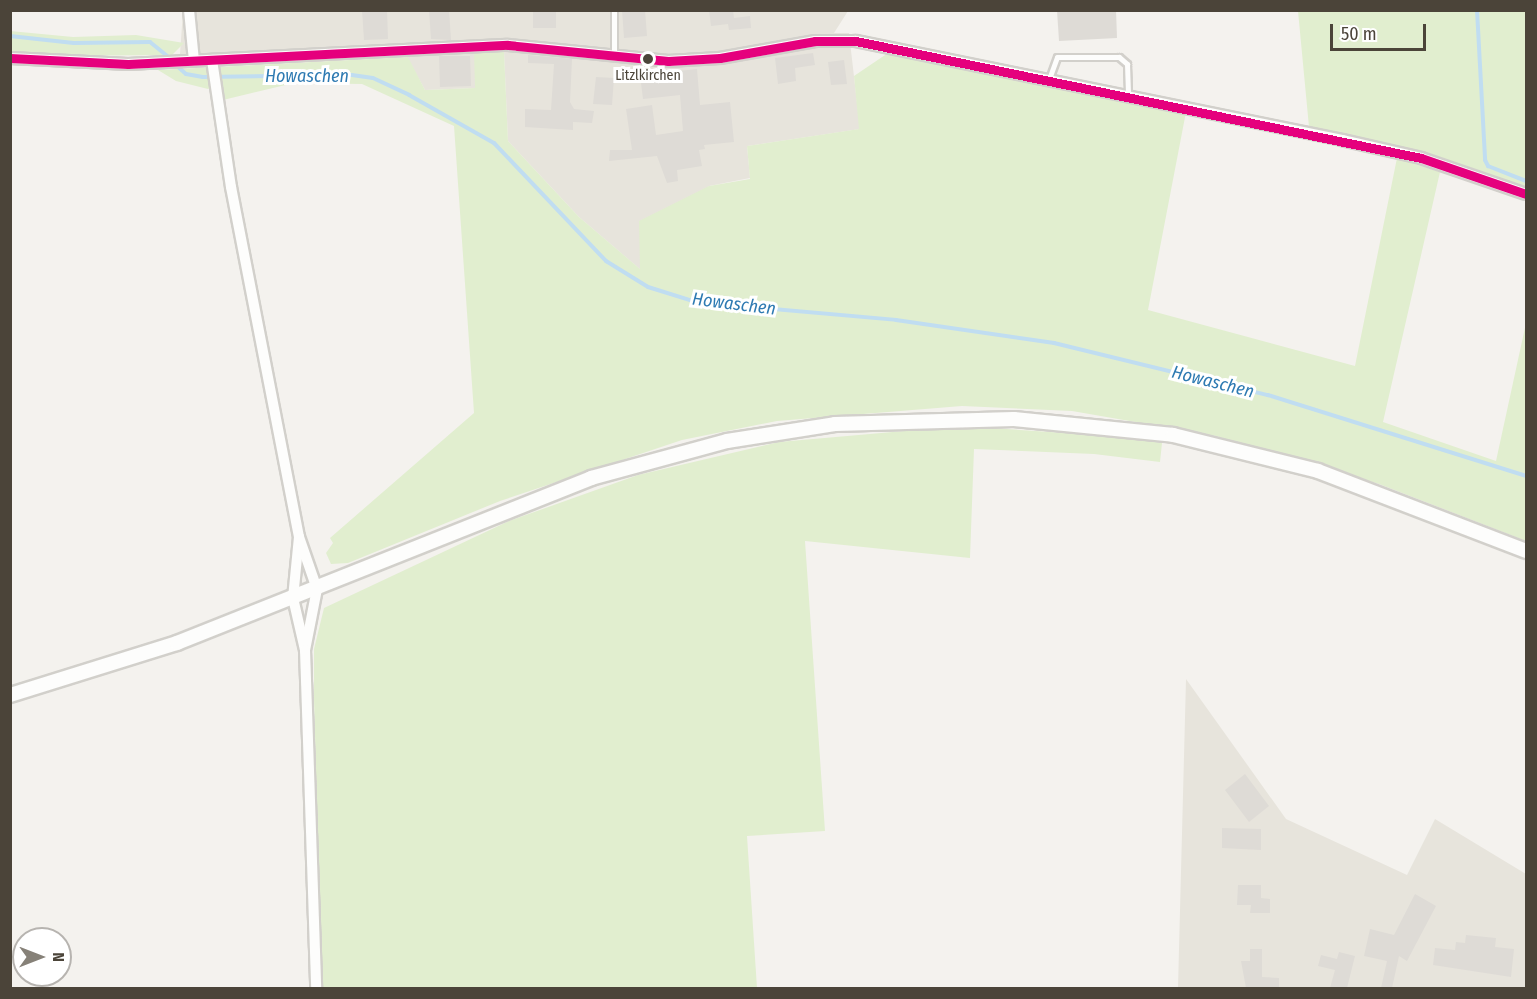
<!DOCTYPE html>
<style>
body{margin:0}
#map{position:relative;width:1537px;height:999px;overflow:hidden;background:#f4f2ee;font-family:"Fira Sans Condensed",sans-serif}
div>[style]{position:absolute}
.residential>*{inset:0;background:#e7e4dc}
.green>*{inset:0;background:#e1eecf}
.stream>*{height:4px;margin:-2px;padding:0 2px;transform-origin:2px;border-radius:2px;background:#c0ddf1}
.building>*{inset:0;background:#dedbd6}
.roads{filter:drop-shadow(2px 0 #d2d0cb) drop-shadow(-2px 0 #d2d0cb) drop-shadow(0 2px #d2d0cb) drop-shadow(0 -2px #d2d0cb)}
.service>*{height:5px;margin:-2.5px;padding:0 2.5px;transform-origin:2.5px;border-radius:2.5px;background:#fdfdfc}
.minor>*{height:10px;margin:-5px;padding:0 5px;transform-origin:5px;border-radius:5px;background:#fdfdfc}
.tertiary>*{height:14px;margin:-7px;padding:0 7px;transform-origin:7px;border-radius:7px;background:#fdfdfc}
.bus-1>*{height:9px;margin:-4.5px;padding:0 4.5px;transform-origin:4.5px;border-radius:4.5px;background:#e5007d}
.dots>*{width:16px;height:16px;translate:-50% -50%;box-sizing:border-box;border:3px solid #fff;border-radius:50%}
span{translate:-50% -50%;white-space:nowrap;text-align:center;line-height:1.15;-webkit-text-stroke:6px #fff;paint-order:stroke}
.bus-label{font-size:14px;color:#4b4439}
.water-label{font-size:18px;color:#2e7ab2;font-style:italic}
.frame{position:absolute;inset:0;border:12px solid #4b4439;pointer-events:none}
.north{position:absolute;left:12px;top:927px;width:60px;height:60px;box-sizing:border-box;background:#fff;border:2px solid #b7b4b0;border-radius:50%;rotate:90deg;font-size:16px;font-weight:700;line-height:24px;text-align:center;color:#4b4439}
.north::after{content:'';display:block;margin:auto;width:21px;height:27px;background:#868178;clip-path:polygon(50% 0,100% 100%,50% 72%,0 100%)}
.scale{position:absolute;left:1330px;top:24px;width:96px;height:27px;box-sizing:border-box;border:3px solid #4b4439;border-top:0;padding-left:8px;font-size:18px;line-height:21px;white-space:nowrap;color:#4b4439;-webkit-text-stroke:4px #fff;paint-order:stroke}
</style>
<div id="map">
<div class="residential">
<div style="clip-path:polygon(183px 11px,848px 11px,834px 33px,849px 33px,860px 129px,747px 146px,750px 178px,709px 186px,641px 270px,579px 217px,508px 141px,504px 51px,475px 88px,425px 90px,407px 57px,179px 68px)"></div>
<div style="clip-path:polygon(1186px 679px,1286px 819px,1407px 875px,1435px 819px,1526px 874px,1526px 988px,1178px 988px)"></div>
</div>
<div class="green">
<div style="clip-path:polygon(1298px 11px,1526px 11px,1526px 188px,1399px 147px,1309px 127px)"></div>
<div style="clip-path:polygon(10px 31px,73px 37px,136px 35px,184px 43px,172px 55px,41px 56px,11px 53px)"></div>
<div style="clip-path:polygon(474px 51px,504px 51px,508px 141px,579px 217px,640px 269px,639px 221px,709px 186px,750px 179px,747px 146px,859px 129px,854px 76px,891px 51px,1186px 112px,1148px 310px,1355px 366px,1397px 158px,1440px 172px,1383px 422px,1496px 461px,1526px 323px,1526px 541px,1379px 484px,1216px 436px,1072px 411px,962px 406px,777px 421px,682px 440px,500px 501px,348px 563px,331px 564px,326px 553px,333px 543px,330px 538px,474px 413px,454px 126px,362px 84px,294px 83px,223px 100px,219px 83px,208px 89px,176px 81px,158px 70px,408px 57px,425px 90px,475px 88px)"></div>
<div style="clip-path:polygon(961px 426px,1126px 437px,1162px 443px,1160px 462px,1094px 454px,974px 449px,970px 558px,805px 541px,825px 831px,747px 836px,757px 988px,322px 988px,314px 700px,314px 649px,324px 608px,509px 521px,638px 475px,779px 442px)"></div>
</div>
<div class="stream">
<div style="left:1477px;top:10px;width:150px;rotate:86.9deg"></div>
<div style="left:1485px;top:160px;width:7px;rotate:63deg"></div>
<div style="left:1488px;top:166px;width:41px;rotate:21.5deg"></div>
<div style="left:10px;top:36px;width:64px;rotate:6.2deg"></div>
<div style="left:74px;top:43px;width:76px;rotate:-0.8deg"></div>
<div style="left:150px;top:42px;width:27px;rotate:39deg"></div>
<div style="left:176px;top:65px;width:13px;rotate:42deg"></div>
<div style="left:186px;top:74px;width:17px;rotate:10deg"></div>
<div style="left:203px;top:77px;width:149px;rotate:-0.8deg"></div>
<div style="left:352px;top:75px;width:21px;rotate:8deg"></div>
<div style="left:373px;top:78px;width:40px;rotate:25deg"></div>
<div style="left:409px;top:95px;width:98px;rotate:29.5deg"></div>
<div style="left:494px;top:143px;width:163px;rotate:46.5deg"></div>
<div style="left:606px;top:261px;width:49px;rotate:31.8deg"></div>
<div style="left:648px;top:287px;width:50px;rotate:17.4deg"></div>
<div style="left:696px;top:302px;width:201px;rotate:5.1deg"></div>
<div style="left:896px;top:320px;width:160px;rotate:8.3deg"></div>
<div style="left:1054px;top:343px;width:220px;rotate:13.7deg"></div>
<div style="left:1268px;top:395px;width:270px;rotate:17.4deg"></div>
</div>
<div class="building">
<div style="clip-path:polygon(362px 10px,387px 10px,388px 39px,364px 40px)"></div>
<div style="clip-path:polygon(429px 10px,449px 10px,451px 40px,431px 39px)"></div>
<div style="clip-path:polygon(533px 10px,556px 10px,556px 28px,533px 28px)"></div>
<div style="clip-path:polygon(622px 10px,645px 10px,647px 36px,624px 38px)"></div>
<div style="clip-path:polygon(709px 10px,733px 10px,734px 18px,750px 16px,751px 28px,729px 30px,728px 24px,711px 26px)"></div>
<div style="clip-path:polygon(1057px 10px,1116px 10px,1117px 38px,1059px 41px)"></div>
<div style="clip-path:polygon(813px 53px,815px 65px,795px 68px,796px 81px,778px 84px,775px 58px)"></div>
<div style="clip-path:polygon(528px 55px,572px 59px,570px 102px,574px 109px,594px 111px,592px 123px,573px 122px,573px 130px,525px 127px,525px 109px,551px 110px,554px 64px,528px 63px)"></div>
<div style="clip-path:polygon(439px 56px,470px 56px,471px 86px,440px 87px)"></div>
<div style="clip-path:polygon(844px 60px,847px 84px,831px 85px,828px 62px)"></div>
<div style="clip-path:polygon(697px 69px,700px 105px,730px 102px,734px 142px,704px 145px,705px 149px,699px 150px,702px 166px,677px 170px,678px 181px,667px 183px,657px 156px,609px 161px,610px 150px,632px 150px,626px 109px,652px 105px,656px 135px,683px 131px,680px 95px,643px 99px,640px 75px)"></div>
<div style="clip-path:polygon(596px 77px,614px 78px,612px 105px,593px 104px)"></div>
<div style="clip-path:polygon(1245px 774px,1269px 806px,1249px 822px,1225px 790px)"></div>
<div style="clip-path:polygon(1222px 828px,1261px 829px,1261px 850px,1222px 848px)"></div>
<div style="clip-path:polygon(1238px 885px,1261px 885px,1261px 898px,1270px 899px,1270px 913px,1250px 913px,1251px 905px,1237px 905px)"></div>
<div style="clip-path:polygon(1415px 894px,1436px 906px,1407px 961px,1399px 956px,1392px 988px,1381px 988px,1387px 961px,1364px 956px,1370px 929px,1394px 935px)"></div>
<div style="clip-path:polygon(1466px 935px,1496px 938px,1495px 947px,1514px 949px,1511px 977px,1433px 965px,1435px 948px,1455px 950px,1456px 942px,1465px 943px)"></div>
<div style="clip-path:polygon(1250px 949px,1262px 949px,1262px 977px,1279px 978px,1279px 988px,1246px 988px,1241px 961px,1250px 961px)"></div>
<div style="clip-path:polygon(1339px 952px,1355px 956px,1347px 988px,1330px 988px,1335px 970px,1318px 966px,1321px 955px,1337px 959px)"></div>
</div>
<div class="roads">
<div class="service">
<div style="left:614px;top:54px;width:44px;rotate:-90deg"></div>
<div style="left:1049px;top:79px;width:23px;rotate:-70deg"></div>
<div style="left:1057px;top:57px;width:62px"></div>
<div style="left:1119px;top:57px;width:11px;rotate:41deg"></div>
<div style="left:1127px;top:64px;width:32px;rotate:88deg"></div>
</div>
<div class="minor">
<div style="left:189px;top:10px;width:51px;rotate:84.4deg"></div>
<div style="left:10px;top:58px;width:118px;rotate:2.9deg"></div>
<div style="left:128px;top:64px;width:380px;rotate:-2.9deg"></div>
<div style="left:508px;top:45px;width:161px;rotate:5.7deg"></div>
<div style="left:668px;top:61px;width:52px;rotate:-3.3deg"></div>
<div style="left:720px;top:58px;width:97px;rotate:-10.1deg"></div>
<div style="left:815px;top:41px;width:41px"></div>
<div style="left:856px;top:41px;width:496px;rotate:11.5deg"></div>
<div style="left:1342px;top:140px;width:81px;rotate:12.8deg"></div>
<div style="left:1421px;top:158px;width:111px;rotate:18.9deg"></div>
<div style="left:212px;top:60px;width:128px;rotate:81.5deg"></div>
<div style="left:231px;top:187px;width:357px;rotate:79deg"></div>
<div style="left:299px;top:537px;width:61px;rotate:95.6deg"></div>
<div style="left:293px;top:598px;width:53px;rotate:77deg"></div>
<div style="left:299px;top:537px;width:55px;rotate:70.9deg"></div>
<div style="left:317px;top:589px;width:62px;rotate:101.1deg"></div>
<div style="left:305px;top:650px;width:338px;rotate:88.1deg"></div>
</div>
<div class="tertiary">
<div style="left:10px;top:695px;width:175px;rotate:-17.3deg"></div>
<div style="left:177px;top:643px;width:446px;rotate:-21.7deg"></div>
<div style="left:591px;top:478px;width:141px;rotate:-15.2deg"></div>
<div style="left:727px;top:441px;width:109px;rotate:-8.9deg"></div>
<div style="left:835px;top:424px;width:179px;rotate:-1.6deg"></div>
<div style="left:1014px;top:419px;width:160px;rotate:5.7deg"></div>
<div style="left:1173px;top:435px;width:149px;rotate:13.9deg"></div>
<div style="left:1318px;top:471px;width:223px;rotate:21deg"></div>
</div>
</div>
<div class="bus-1">
<div style="left:10px;top:58px;width:118px;rotate:2.9deg"></div>
<div style="left:128px;top:64px;width:380px;rotate:-2.9deg"></div>
<div style="left:508px;top:45px;width:161px;rotate:5.7deg"></div>
<div style="left:668px;top:61px;width:52px;rotate:-3.3deg"></div>
<div style="left:720px;top:58px;width:97px;rotate:-10.1deg"></div>
<div style="left:815px;top:41px;width:41px"></div>
<div style="left:856px;top:41px;width:577px;rotate:11.7deg"></div>
<div style="left:1421px;top:158px;width:111px;rotate:18.9deg"></div>
</div>
<div class="dots">
<div style="left:648px;top:59px;background:#4b4439"></div>
</div>
<div class="bus-label">
<span style="left:648px;top:76px">Litzlkirchen</span>
</div>
<div class="water-label">
<span style="left:307px;top:76px">Howaschen</span>
<span style="left:734px;top:304px;rotate:7deg">Howaschen</span>
<span style="left:1213px;top:382px;rotate:14deg">Howaschen</span>
</div>
<div class="frame"></div>
<div class="north">N</div>
<div class="scale">50 m</div>
</div>
